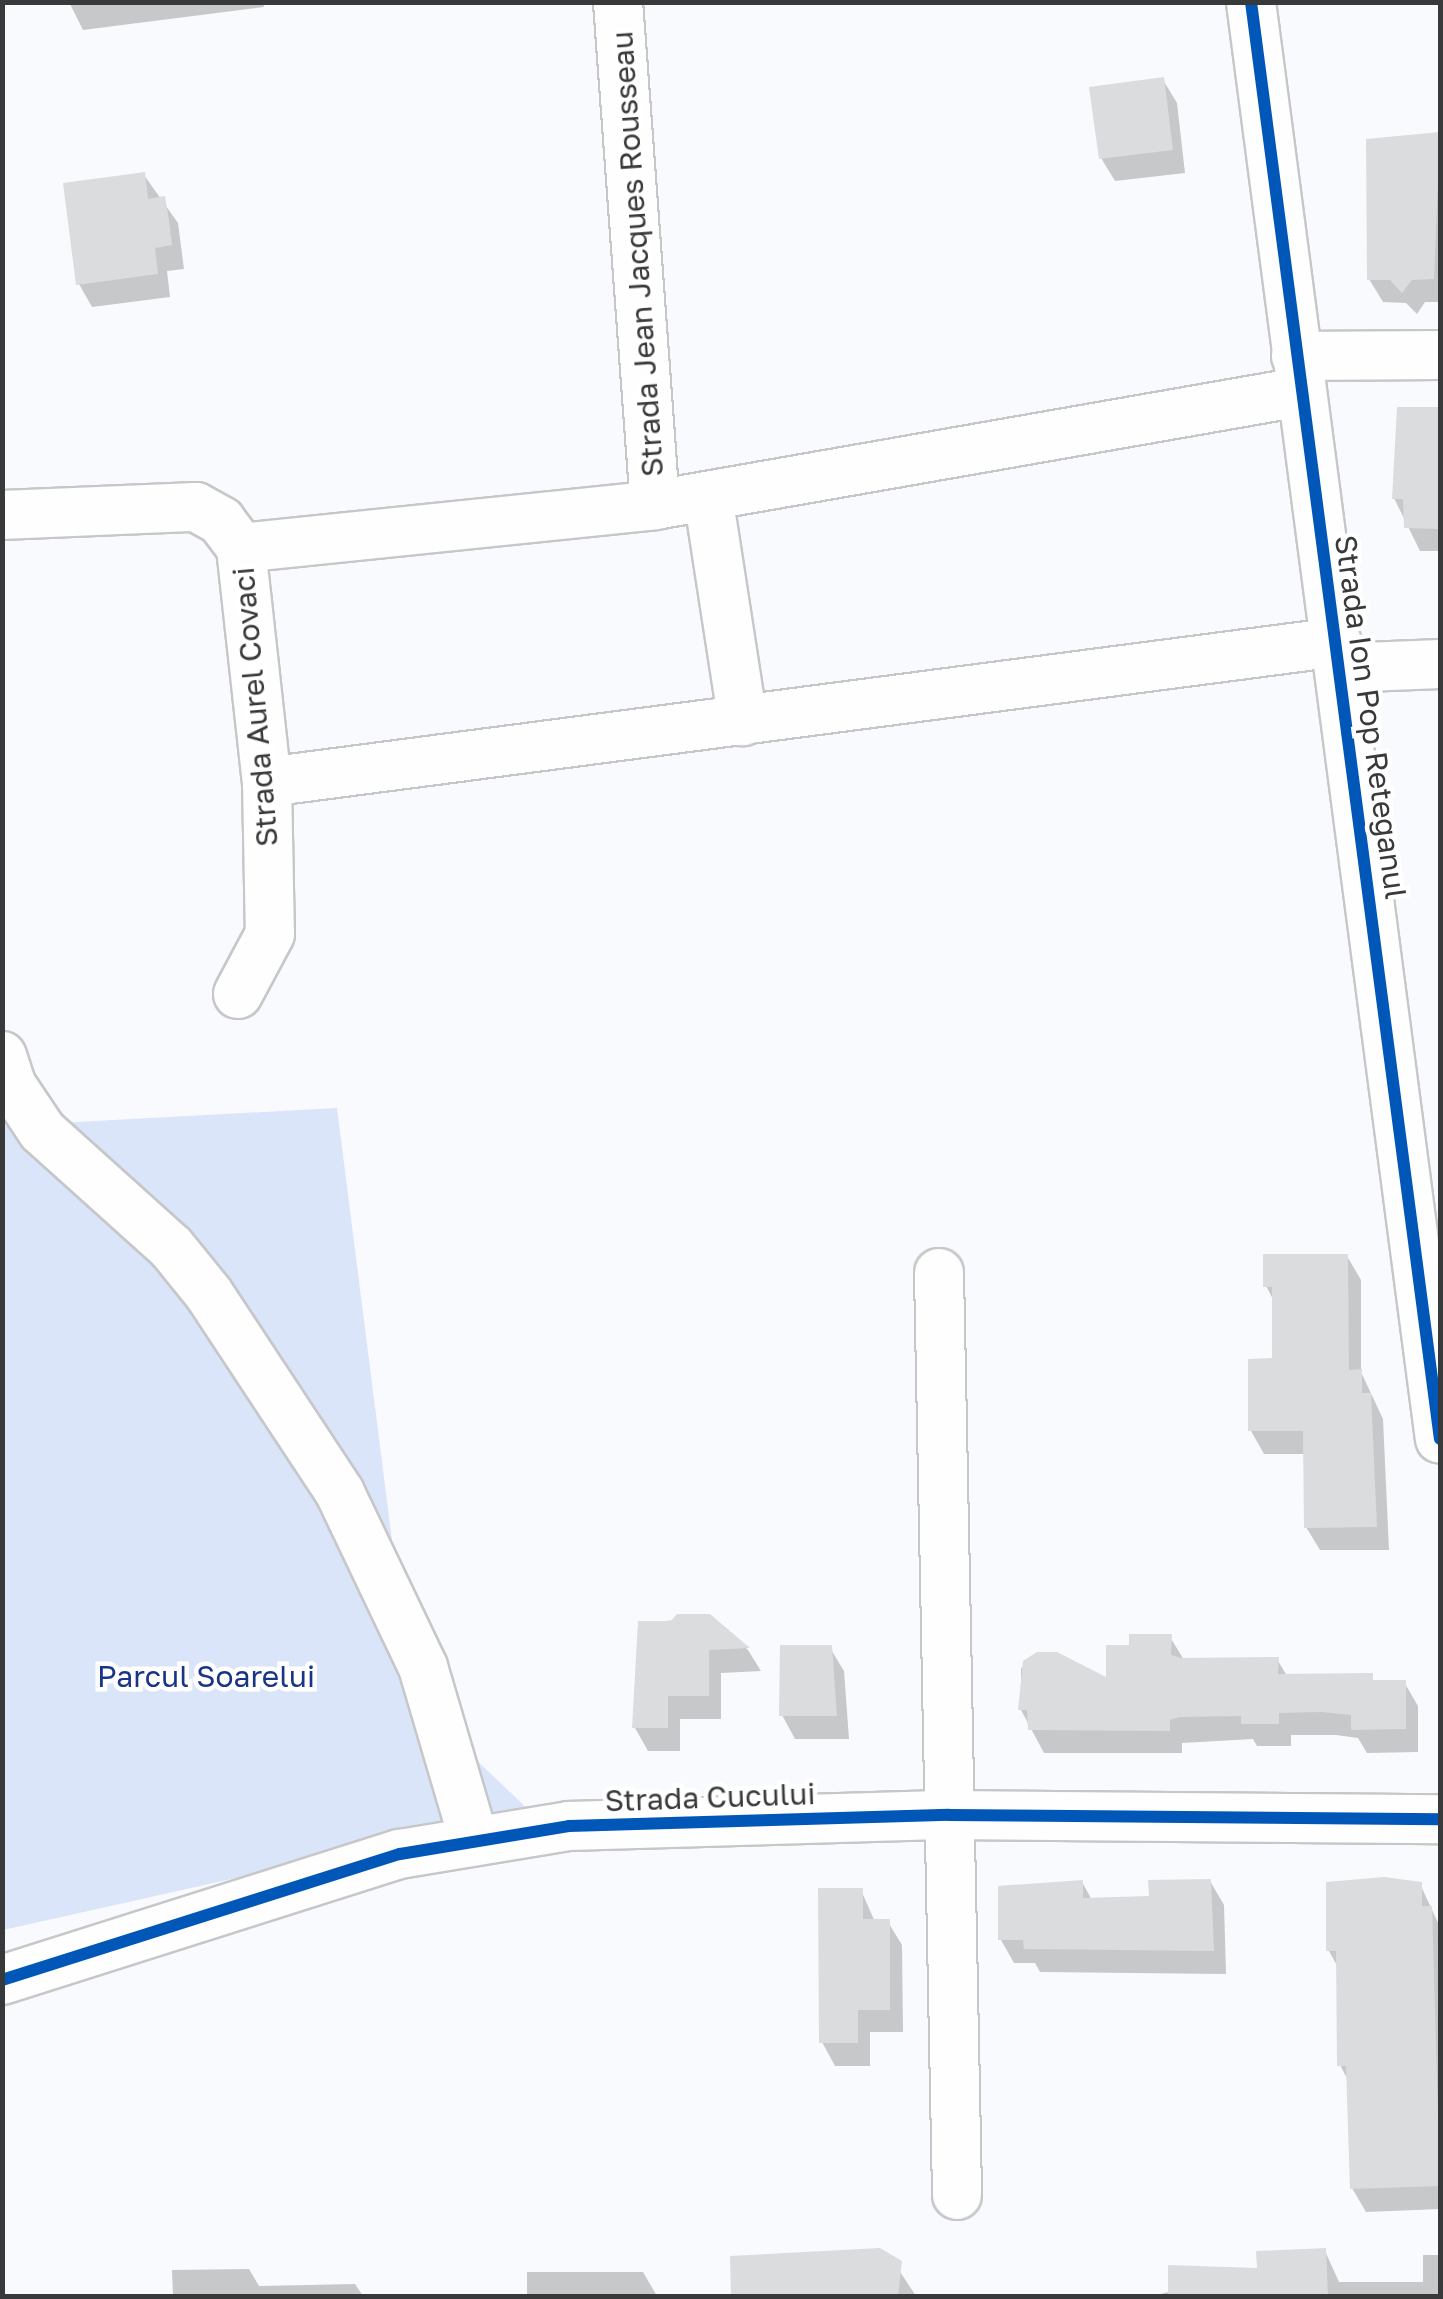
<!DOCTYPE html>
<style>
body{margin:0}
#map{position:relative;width:1443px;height:2299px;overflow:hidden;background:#f9fafd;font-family:"Golos Text",sans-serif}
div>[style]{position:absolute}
.green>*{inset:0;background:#dbe5fa}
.shadow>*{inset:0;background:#0003}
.building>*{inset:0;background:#dbdcde}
.roads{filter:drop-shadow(2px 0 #c6c7c9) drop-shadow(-2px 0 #c6c7c9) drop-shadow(0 2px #c6c7c9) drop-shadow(0 -2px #c6c7c9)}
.street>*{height:48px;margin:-24px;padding:0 24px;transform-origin:24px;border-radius:24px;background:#fefeff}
.cycleway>*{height:12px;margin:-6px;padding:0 6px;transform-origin:6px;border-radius:6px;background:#0057b8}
span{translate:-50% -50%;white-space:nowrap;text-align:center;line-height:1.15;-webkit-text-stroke:9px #fff;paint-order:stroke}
.street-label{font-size:30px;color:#38393b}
.park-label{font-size:30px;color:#1a3587}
.frame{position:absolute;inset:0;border:5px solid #38393b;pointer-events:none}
</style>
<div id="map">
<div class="green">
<div style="clip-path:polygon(337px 1108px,402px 1619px,450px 1735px,531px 1812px,3px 1930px,3px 1126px)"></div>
</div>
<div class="shadow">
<div style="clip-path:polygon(69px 2px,263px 2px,264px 7px,83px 30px)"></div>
<div style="clip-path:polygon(1163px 80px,1177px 103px,1185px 173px,1115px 181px,1101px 158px)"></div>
<div style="clip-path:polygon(1440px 135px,1440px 302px,1425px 302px,1417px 314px,1406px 303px,1383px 302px,1369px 279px,1369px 142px)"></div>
<div style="clip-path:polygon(144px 175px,178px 223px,184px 269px,167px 271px,170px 297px,92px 307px,79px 284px)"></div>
<div style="clip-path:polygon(1399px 410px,1440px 410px,1440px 551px,1420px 551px,1394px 498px)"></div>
<div style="clip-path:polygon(1347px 1256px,1361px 1280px,1361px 1372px,1383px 1419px,1389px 1550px,1320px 1550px,1306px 1527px,1306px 1454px,1264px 1454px,1251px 1431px,1275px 1361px,1274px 1301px,1266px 1286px)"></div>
<div style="clip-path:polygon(709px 1616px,748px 1650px,761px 1671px,721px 1673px,721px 1719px,680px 1719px,680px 1751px,648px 1751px,635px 1728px,641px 1624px)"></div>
<div style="clip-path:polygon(1170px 1637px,1184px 1660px,1277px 1659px,1287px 1676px,1404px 1682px,1418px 1706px,1418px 1752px,1367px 1753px,1358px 1738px,1336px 1735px,1291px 1735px,1291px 1746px,1257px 1746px,1253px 1739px,1182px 1743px,1182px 1753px,1044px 1753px,1021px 1710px,1021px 1668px,1047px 1653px,1109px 1681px,1132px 1648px)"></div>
<div style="clip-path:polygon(830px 1648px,844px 1671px,849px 1739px,795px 1739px,782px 1715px)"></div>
<div style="clip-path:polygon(1210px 1881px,1224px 1905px,1226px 1974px,1040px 1972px,1035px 1963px,1014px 1963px,1001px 1940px,1082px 1882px,1092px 1900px,1151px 1898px)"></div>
<div style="clip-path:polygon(1420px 1884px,1440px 1927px,1440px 2209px,1366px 2212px,1352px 2188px,1349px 2082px,1340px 2065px,1339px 1969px,1329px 1951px)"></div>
<div style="clip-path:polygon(861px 1890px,875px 1922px,888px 1922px,902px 1945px,903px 2032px,870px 2032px,870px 2066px,835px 2066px,822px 2042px)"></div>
<div style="clip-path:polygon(1325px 2251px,1339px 2282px,1423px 2282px,1423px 2255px,1440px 2255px,1440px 2296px,1153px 2296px)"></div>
<div style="clip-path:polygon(887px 2252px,916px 2296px,734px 2296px,732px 2258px)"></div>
<div style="clip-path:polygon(249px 2269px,259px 2286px,355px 2284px,363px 2296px,173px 2296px,172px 2270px)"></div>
<div style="clip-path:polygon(527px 2272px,643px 2272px,657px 2296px,527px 2296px)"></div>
</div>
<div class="building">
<div style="clip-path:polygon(1164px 77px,1173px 150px,1099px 159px,1089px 87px)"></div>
<div style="clip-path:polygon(1440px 132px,1434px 279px,1412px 280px,1402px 293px,1390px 280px,1367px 280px,1366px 139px)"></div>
<div style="clip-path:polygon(145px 172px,148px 199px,165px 196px,169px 221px,172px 245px,155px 248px,158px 274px,76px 285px,63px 183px)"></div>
<div style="clip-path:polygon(1397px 407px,1440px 407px,1440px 529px,1404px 528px,1403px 499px,1392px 499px)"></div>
<div style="clip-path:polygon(1263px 1254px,1348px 1254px,1349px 1370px,1362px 1369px,1362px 1393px,1371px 1393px,1377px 1527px,1304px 1528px,1303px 1431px,1248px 1431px,1248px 1359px,1272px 1358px,1272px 1287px,1263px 1287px)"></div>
<div style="clip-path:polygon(677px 1614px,710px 1614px,750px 1648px,709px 1650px,709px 1696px,668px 1696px,668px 1728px,632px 1728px,638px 1621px,671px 1621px)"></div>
<div style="clip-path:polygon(1129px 1634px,1172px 1634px,1171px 1655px,1181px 1658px,1279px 1657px,1278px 1674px,1373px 1673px,1373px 1680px,1406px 1680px,1406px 1729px,1351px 1730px,1351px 1715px,1321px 1712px,1279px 1713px,1279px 1724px,1241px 1724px,1241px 1716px,1180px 1717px,1170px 1720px,1170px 1731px,1028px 1730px,1027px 1710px,1018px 1710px,1023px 1661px,1037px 1652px,1057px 1652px,1106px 1677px,1106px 1645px,1129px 1645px)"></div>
<div style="clip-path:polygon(780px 1645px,832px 1645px,837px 1716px,779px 1716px)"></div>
<div style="clip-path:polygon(1384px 1877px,1422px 1882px,1422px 1906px,1432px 1906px,1440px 2186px,1350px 2189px,1346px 2066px,1337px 2066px,1336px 1951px,1326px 1951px,1326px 1882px)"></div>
<div style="clip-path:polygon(1211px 1879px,1214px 1951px,1024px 1949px,1023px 1940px,998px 1940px,998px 1886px,1083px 1880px,1083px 1898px,1149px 1896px,1148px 1880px)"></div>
<div style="clip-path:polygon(818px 1888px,863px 1888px,863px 1919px,890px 1919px,890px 2010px,858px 2010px,858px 2043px,819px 2043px)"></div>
<div style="clip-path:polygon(880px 2248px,902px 2261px,898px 2296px,731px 2296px,730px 2256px)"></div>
<div style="clip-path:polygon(1326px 2248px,1328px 2296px,1168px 2296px,1168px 2265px,1257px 2268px,1256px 2251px)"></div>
</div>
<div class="roads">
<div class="street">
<div style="left:618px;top:2px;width:504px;rotate:85.79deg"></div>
<div style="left:1251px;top:2px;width:1449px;rotate:82.51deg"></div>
<div style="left:1296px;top:356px;width:144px;rotate:-0.4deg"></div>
<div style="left:708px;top:496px;width:228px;rotate:81.2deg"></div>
<div style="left:2px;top:515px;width:194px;rotate:-2.4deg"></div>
<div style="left:196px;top:507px;width:29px;rotate:29deg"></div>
<div style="left:221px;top:521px;width:34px;rotate:53deg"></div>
<div style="left:241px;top:548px;width:235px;rotate:83.7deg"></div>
<div style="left:267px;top:782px;width:152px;rotate:88.9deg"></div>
<div style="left:270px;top:934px;width:68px;rotate:118.1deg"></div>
<div style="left:241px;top:548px;width:416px;rotate:-5.9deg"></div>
<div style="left:655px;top:505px;width:655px;rotate:-9.94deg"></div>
<div style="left:1340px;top:668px;width:100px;rotate:-2.3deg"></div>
<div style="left:267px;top:782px;width:1079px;rotate:-7.45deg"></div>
<div style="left:2px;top:1056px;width:32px;rotate:72deg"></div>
<div style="left:12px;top:1086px;width:54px;rotate:56.3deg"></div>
<div style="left:42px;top:1131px;width:173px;rotate:42deg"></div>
<div style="left:171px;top:1247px;width:60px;rotate:51deg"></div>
<div style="left:209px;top:1294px;width:238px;rotate:56.6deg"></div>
<div style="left:340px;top:1493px;width:193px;rotate:64.5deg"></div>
<div style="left:423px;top:1667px;width:177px;rotate:73.6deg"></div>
<div style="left:939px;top:1273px;width:922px;rotate:88.88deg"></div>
<div style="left:2px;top:1980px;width:417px;rotate:-17.6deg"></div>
<div style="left:400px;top:1854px;width:171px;rotate:-9.4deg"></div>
<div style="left:569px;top:1826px;width:380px;rotate:-1.7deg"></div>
<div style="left:949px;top:1815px;width:491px;rotate:0.5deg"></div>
</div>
</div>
<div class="cycleway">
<div style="left:1251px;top:2px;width:1449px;rotate:82.51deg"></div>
<div style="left:2px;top:1980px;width:417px;rotate:-17.6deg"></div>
<div style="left:400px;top:1854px;width:171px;rotate:-9.4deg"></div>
<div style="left:569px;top:1826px;width:380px;rotate:-1.7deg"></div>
<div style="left:949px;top:1815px;width:491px;rotate:0.5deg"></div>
</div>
<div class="street-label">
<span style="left:637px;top:254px;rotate:-94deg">Strada Jean Jacques Rousseau</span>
<span style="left:255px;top:707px;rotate:-95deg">Strada Aurel Covaci</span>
<span style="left:1371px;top:717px;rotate:82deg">Strada Ion Pop Reteganul</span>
<span style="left:710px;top:1797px;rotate:-2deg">Strada Cucului</span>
</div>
<div class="park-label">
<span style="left:206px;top:1676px">Parcul Soarelui</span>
</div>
<div class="frame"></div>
</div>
